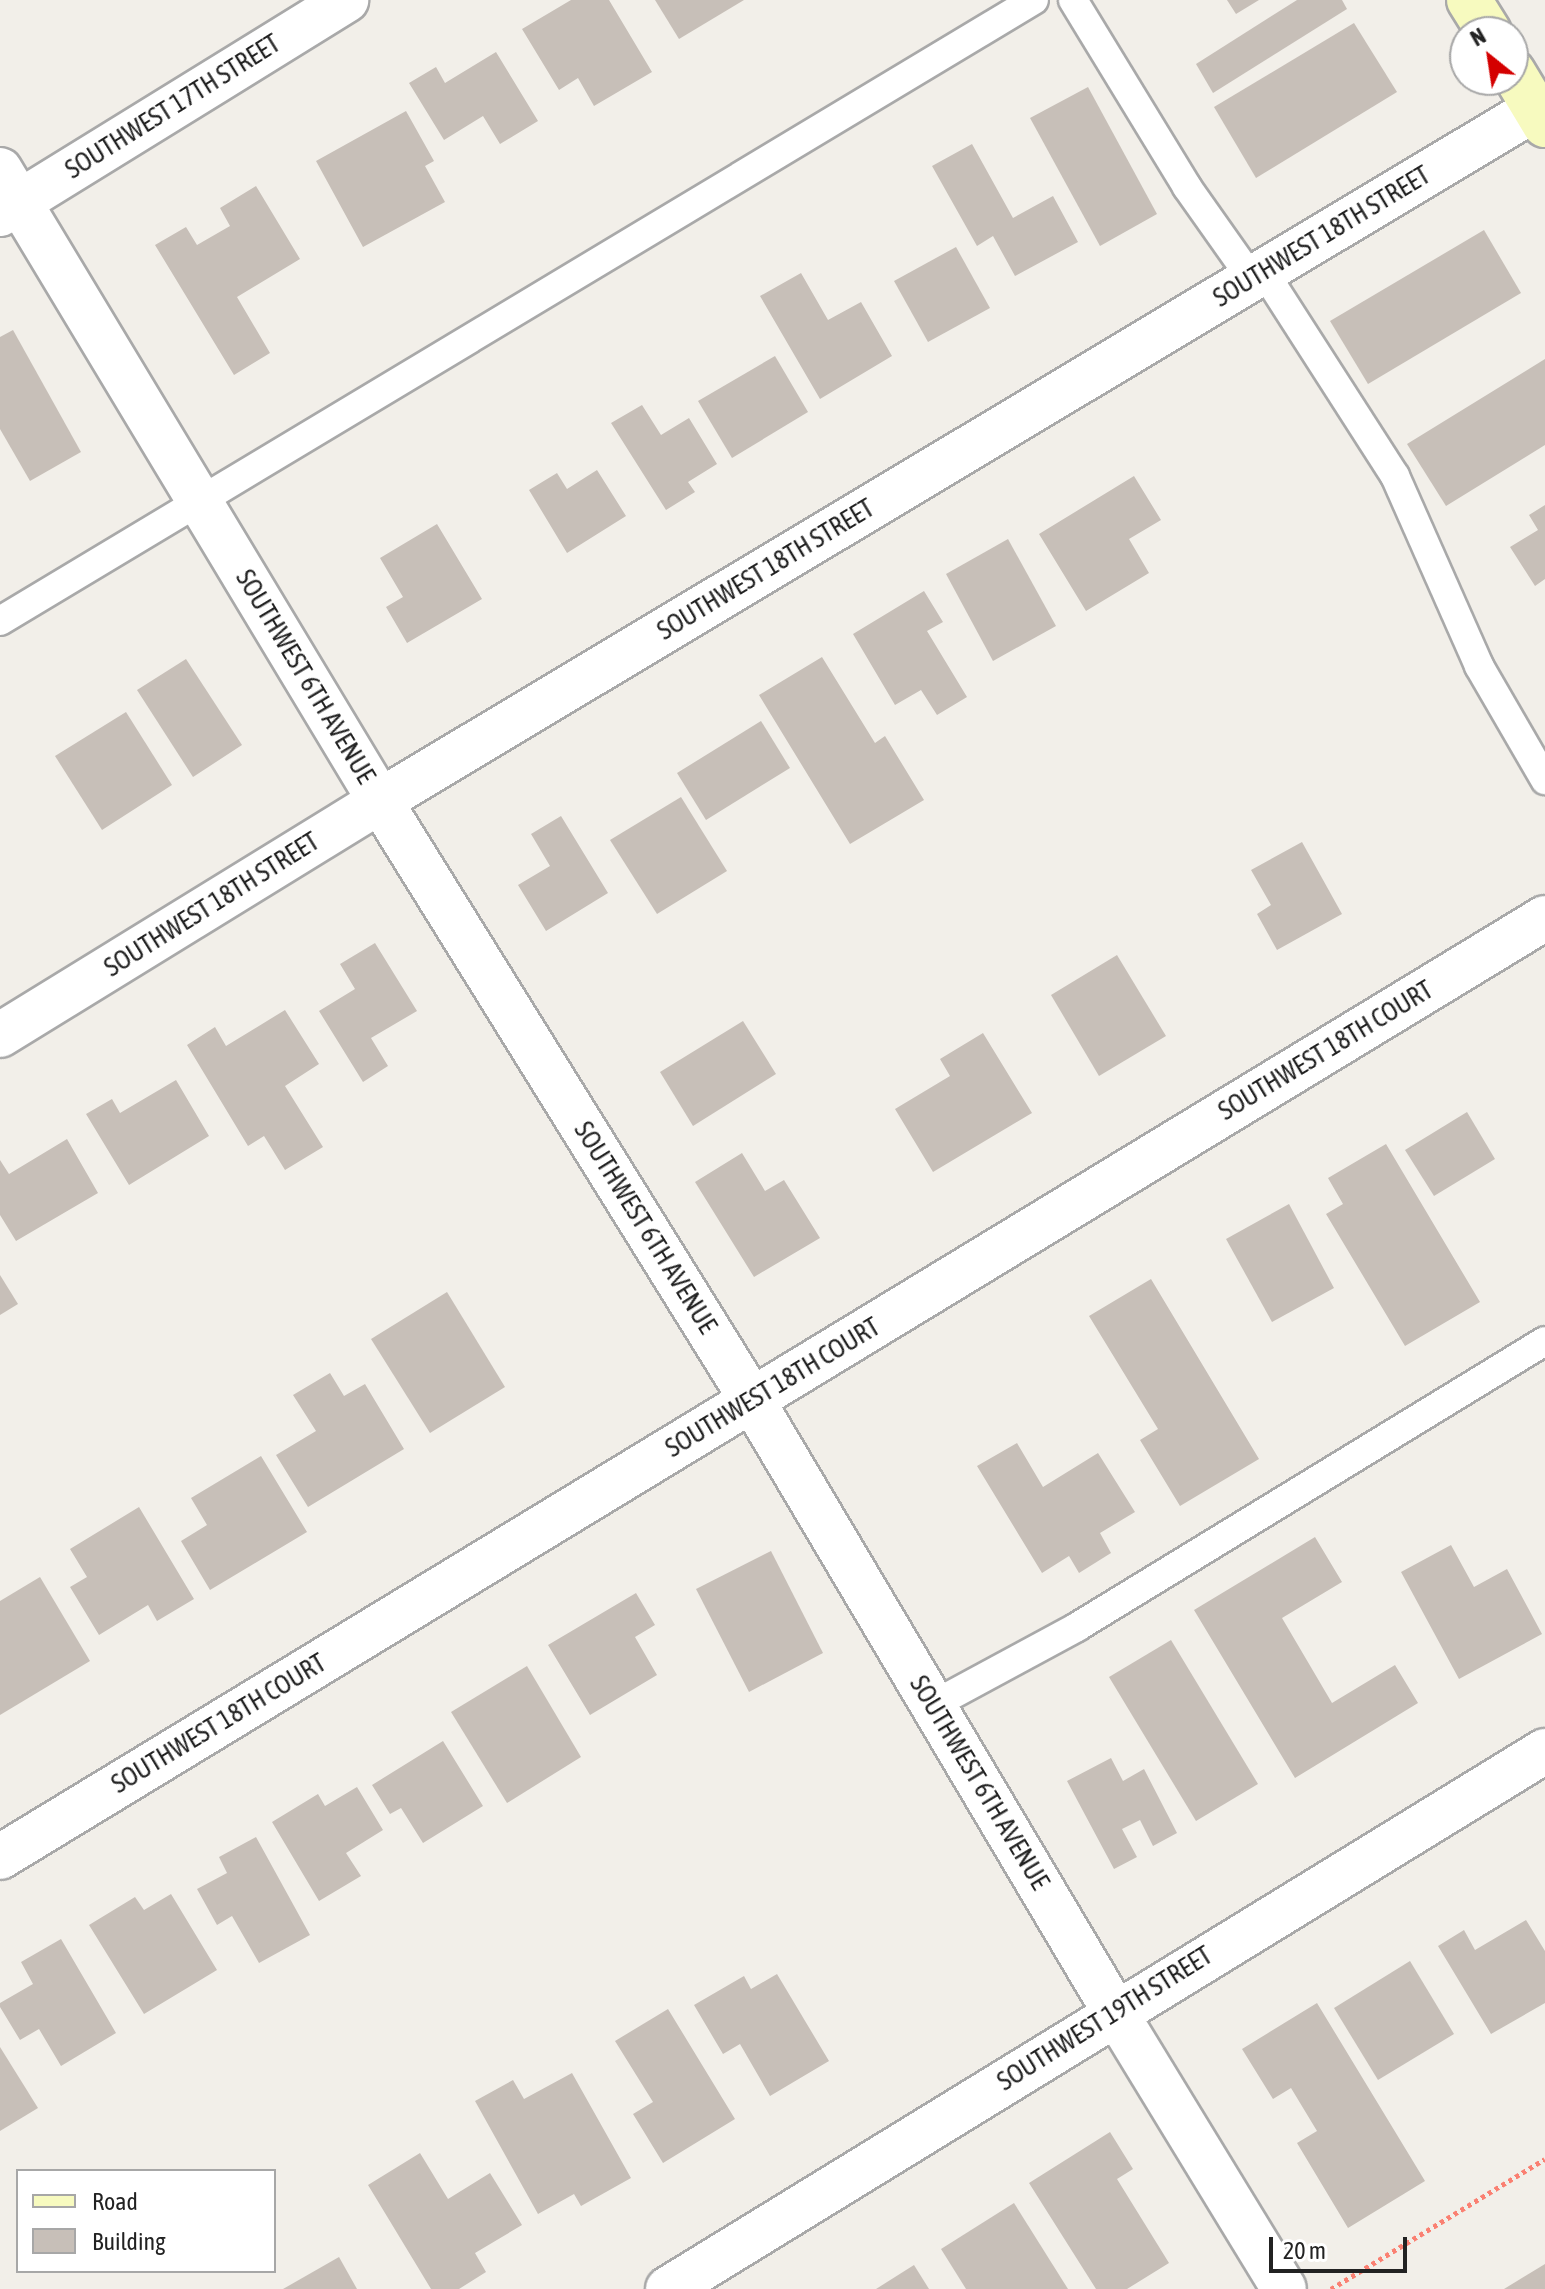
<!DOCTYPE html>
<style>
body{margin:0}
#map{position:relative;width:1545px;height:2289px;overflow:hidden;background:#f2efe9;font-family:"Asap Condensed",sans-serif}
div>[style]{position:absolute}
.building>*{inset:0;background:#c7bfb8}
.path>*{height:5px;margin-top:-2.5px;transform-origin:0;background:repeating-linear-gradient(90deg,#fa8072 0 4px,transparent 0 8px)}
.roads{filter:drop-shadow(2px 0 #a9a9a9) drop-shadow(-2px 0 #a9a9a9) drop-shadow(0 2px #a9a9a9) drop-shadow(0 -2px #a9a9a9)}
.service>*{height:28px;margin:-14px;padding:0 14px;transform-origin:14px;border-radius:14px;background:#fff}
.minor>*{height:44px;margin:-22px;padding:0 22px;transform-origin:22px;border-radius:22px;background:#fff}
.secondary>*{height:44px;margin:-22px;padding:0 22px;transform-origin:22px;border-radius:22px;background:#f7fabf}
span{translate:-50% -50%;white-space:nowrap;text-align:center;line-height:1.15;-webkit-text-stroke:6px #fff;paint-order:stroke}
.street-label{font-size:26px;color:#222}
.legend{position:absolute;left:16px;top:2169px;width:260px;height:104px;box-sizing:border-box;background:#fff;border:2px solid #a7a7a7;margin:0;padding:10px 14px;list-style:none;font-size:24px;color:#222}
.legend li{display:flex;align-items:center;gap:16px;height:40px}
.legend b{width:40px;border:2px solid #a7a7a7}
.north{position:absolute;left:1449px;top:16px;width:80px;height:80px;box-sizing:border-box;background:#fff;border:2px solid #a7a7a7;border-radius:50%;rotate:330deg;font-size:22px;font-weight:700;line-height:32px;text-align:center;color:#222}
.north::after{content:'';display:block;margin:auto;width:28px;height:36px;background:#d40000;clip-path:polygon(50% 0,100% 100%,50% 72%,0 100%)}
.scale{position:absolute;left:1269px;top:2237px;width:138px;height:36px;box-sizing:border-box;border:4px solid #222;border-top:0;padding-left:10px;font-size:24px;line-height:28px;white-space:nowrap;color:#222;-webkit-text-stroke:6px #fff;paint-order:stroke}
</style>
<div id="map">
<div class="building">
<div style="clip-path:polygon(571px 0,609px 0,652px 72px,594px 106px,578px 78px,559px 90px,522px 29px)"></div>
<div style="clip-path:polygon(655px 0,744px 0,679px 39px)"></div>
<div style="clip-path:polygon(1227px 0,1259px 0,1236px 14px)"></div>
<div style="clip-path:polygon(1297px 0,1342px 0,1347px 9px,1213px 93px,1196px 64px)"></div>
<div style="clip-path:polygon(1354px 23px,1397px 92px,1256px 178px,1214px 107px)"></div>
<div style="clip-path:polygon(496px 52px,538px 121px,500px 144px,483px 116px,444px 140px,409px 83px,436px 67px,445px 83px)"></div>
<div style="clip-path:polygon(1088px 87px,1157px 214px,1100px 246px,1030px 118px)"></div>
<div style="clip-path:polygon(406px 111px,434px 161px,425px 166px,445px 202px,363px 247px,316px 161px)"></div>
<div style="clip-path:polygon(972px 144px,1013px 218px,1053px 196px,1078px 242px,1015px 276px,993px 236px,977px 246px,932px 166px)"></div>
<div style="clip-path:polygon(256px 186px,300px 259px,237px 297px,270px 353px,234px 375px,155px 245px,186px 227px,197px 245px,230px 226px,220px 208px)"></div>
<div style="clip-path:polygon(1484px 230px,1521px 293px,1368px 384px,1330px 321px)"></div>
<div style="clip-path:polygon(956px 247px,990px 308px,928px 342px,894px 281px)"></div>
<div style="clip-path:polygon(801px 273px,828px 320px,861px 302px,892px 356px,820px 399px,760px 296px)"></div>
<div style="clip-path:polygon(13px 330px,81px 452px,30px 481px,0 429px,0 337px)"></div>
<div style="clip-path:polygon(775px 356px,808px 412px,732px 458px,698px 401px)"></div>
<div style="clip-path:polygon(1545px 359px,1545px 445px,1446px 506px,1407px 444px)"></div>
<div style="clip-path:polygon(642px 405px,661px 435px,689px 418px,717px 464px,688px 482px,695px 492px,666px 510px,611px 423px)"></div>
<div style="clip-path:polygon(597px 470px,626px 516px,567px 553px,529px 490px,557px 473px,567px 489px)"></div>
<div style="clip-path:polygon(1134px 476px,1161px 520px,1129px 539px,1149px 573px,1086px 611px,1039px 534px)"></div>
<div style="clip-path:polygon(1545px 505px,1545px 579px,1535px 586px,1510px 547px,1538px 530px,1529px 515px)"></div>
<div style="clip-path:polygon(437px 524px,482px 599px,407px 643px,386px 607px,403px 597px,380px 558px)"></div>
<div style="clip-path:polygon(1008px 539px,1056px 626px,993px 661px,946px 574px)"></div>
<div style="clip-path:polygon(924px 591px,943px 622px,927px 631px,967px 697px,937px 715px,921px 690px,895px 705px,853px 634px)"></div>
<div style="clip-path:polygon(822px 657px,875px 743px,885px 736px,924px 800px,850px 844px,759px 695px)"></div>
<div style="clip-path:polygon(186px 659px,242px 745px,193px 777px,137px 690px)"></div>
<div style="clip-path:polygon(126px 712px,172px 785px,102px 830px,55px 756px)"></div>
<div style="clip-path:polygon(761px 721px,790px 768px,706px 820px,677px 773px)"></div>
<div style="clip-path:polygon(681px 797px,727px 871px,657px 914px,610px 840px)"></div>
<div style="clip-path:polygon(561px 816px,608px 893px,546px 931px,518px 885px,550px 866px,531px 834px)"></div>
<div style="clip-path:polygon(1302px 842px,1342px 914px,1277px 950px,1257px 914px,1271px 905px,1251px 870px)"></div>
<div style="clip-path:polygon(375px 943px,417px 1011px,371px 1038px,388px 1066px,363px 1082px,319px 1011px,355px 989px,340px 964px)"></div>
<div style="clip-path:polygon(1117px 955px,1166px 1036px,1099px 1076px,1051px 995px)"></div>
<div style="clip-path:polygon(285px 1010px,319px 1064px,285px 1086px,323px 1147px,285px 1170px,264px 1136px,248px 1146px,187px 1045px,215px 1027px,226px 1046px)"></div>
<div style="clip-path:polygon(743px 1021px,776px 1074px,693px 1126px,660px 1072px)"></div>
<div style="clip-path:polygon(983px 1033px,1032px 1113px,933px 1172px,895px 1109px,950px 1076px,940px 1059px)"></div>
<div style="clip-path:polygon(176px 1080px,209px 1136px,129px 1185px,86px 1114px,112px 1099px,120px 1113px)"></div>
<div style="clip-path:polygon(1467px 1112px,1495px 1159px,1434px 1196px,1405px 1150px)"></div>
<div style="clip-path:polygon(67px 1139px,98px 1193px,16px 1241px,0 1215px,0 1160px,9px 1174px)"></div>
<div style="clip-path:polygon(1386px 1144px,1480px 1302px,1405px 1346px,1326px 1214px,1343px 1204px,1328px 1178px)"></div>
<div style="clip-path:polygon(742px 1153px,765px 1191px,784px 1180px,820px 1238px,754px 1277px,695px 1182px)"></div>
<div style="clip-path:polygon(1289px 1204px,1334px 1288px,1272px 1322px,1226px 1239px)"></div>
<div style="clip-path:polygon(0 1275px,18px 1304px,0 1315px)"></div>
<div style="clip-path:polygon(1151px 1279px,1259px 1459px,1180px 1506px,1140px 1440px,1158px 1429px,1089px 1316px)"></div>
<div style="clip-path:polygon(447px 1292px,505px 1387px,430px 1433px,371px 1339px)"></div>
<div style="clip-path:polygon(330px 1373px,344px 1396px,365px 1384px,404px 1449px,308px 1507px,276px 1455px,316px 1431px,293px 1395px)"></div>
<div style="clip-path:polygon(1017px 1443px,1043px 1487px,1098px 1453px,1135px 1512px,1100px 1533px,1111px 1553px,1079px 1573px,1069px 1556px,1042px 1573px,977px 1466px)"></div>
<div style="clip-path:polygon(261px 1456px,307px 1532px,210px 1590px,181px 1541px,207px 1525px,191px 1498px)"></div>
<div style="clip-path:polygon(139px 1507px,194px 1599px,157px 1621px,148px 1605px,99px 1635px,70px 1587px,87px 1577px,70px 1549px)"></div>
<div style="clip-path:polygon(1315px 1537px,1342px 1582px,1282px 1618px,1332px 1703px,1395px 1665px,1418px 1703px,1295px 1778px,1194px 1610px)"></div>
<div style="clip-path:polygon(1451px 1545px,1474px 1587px,1507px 1569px,1542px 1634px,1459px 1679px,1401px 1572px)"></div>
<div style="clip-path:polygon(771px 1551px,823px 1653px,749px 1692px,696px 1589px)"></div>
<div style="clip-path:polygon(40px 1577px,90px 1661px,0 1715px,0 1601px)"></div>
<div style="clip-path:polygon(636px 1593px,655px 1625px,635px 1637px,657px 1675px,590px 1715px,548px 1645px)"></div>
<div style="clip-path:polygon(1171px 1640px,1258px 1784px,1196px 1821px,1109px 1677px)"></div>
<div style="clip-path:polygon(527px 1666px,581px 1757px,507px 1803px,451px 1712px)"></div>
<div style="clip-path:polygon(443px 1741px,483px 1806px,423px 1843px,401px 1808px,390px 1814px,372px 1785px)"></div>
<div style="clip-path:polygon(1111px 1758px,1123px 1781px,1144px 1769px,1177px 1833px,1153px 1846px,1140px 1820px,1122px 1829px,1137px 1857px,1114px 1869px,1067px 1781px)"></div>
<div style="clip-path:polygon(357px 1787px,383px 1830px,346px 1853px,361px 1876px,319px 1901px,272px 1822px,318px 1794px,325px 1806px)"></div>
<div style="clip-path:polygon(256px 1837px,310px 1935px,259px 1963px,232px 1916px,217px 1925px,197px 1889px,227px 1873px,219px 1857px)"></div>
<div style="clip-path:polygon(171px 1894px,217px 1970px,144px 2014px,89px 1925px,135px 1897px,144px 1910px)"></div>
<div style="clip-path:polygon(1526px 1920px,1545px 1951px,1545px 2003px,1491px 2034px,1438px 1946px,1464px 1930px,1475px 1950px)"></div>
<div style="clip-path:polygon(61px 1939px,116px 2033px,61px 2066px,39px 2029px,20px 2040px,0 2007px,0 2003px,33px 1984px,21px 1962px)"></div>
<div style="clip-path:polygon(1410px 1961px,1454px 2034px,1378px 2080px,1334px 2008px)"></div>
<div style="clip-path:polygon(777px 1974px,829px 2061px,770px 2096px,740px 2044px,723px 2054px,694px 2005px,744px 1976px,751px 1989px)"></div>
<div style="clip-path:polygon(1317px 2003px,1425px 2181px,1348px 2228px,1297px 2143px,1317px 2131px,1291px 2088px,1273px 2099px,1242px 2049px)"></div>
<div style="clip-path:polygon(668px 2009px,735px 2119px,663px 2163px,633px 2114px,653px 2102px,615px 2041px)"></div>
<div style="clip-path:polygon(0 2047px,38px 2108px,0 2131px)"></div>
<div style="clip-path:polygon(572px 2073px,631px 2178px,581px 2206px,574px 2194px,538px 2214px,475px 2101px,513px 2080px,524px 2099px)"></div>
<div style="clip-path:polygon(1110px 2132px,1133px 2169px,1117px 2179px,1169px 2263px,1127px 2289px,1096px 2289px,1029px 2183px)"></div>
<div style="clip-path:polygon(420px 2153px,448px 2199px,490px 2173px,522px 2225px,475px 2253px,486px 2272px,459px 2289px,431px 2289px,368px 2185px)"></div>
<div style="clip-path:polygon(1014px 2203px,1068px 2289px,966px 2289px,941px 2249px)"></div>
<div style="clip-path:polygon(339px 2257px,357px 2289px,283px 2289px)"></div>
<div style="clip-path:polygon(1545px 2264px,1545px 2289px,1504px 2289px)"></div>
<div style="clip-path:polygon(914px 2265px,929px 2289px,876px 2289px)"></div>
</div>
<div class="path">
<div style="left:1331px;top:2289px;width:250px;rotate:-31.3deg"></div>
</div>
<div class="roads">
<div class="service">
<div style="left:1073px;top:0;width:219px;rotate:58.6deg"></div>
<div style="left:1187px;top:187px;width:113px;rotate:54.8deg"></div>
<div style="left:1264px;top:272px;width:242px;rotate:57.3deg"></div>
<div style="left:1395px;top:476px;width:208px;rotate:66.1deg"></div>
<div style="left:1479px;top:666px;width:132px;rotate:59.9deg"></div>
<div style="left:0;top:621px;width:1206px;rotate:-30.99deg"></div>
<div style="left:933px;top:1705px;width:164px;rotate:-28.4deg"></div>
<div style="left:1077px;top:1627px;width:548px;rotate:-31.43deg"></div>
</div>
<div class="minor">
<div style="left:0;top:170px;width:737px;rotate:58.94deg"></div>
<div style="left:380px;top:801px;width:705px;rotate:58.16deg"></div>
<div style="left:752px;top:1400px;width:712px;rotate:59.33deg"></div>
<div style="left:1115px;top:2012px;width:324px;rotate:58.6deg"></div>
<div style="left:0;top:214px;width:407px;rotate:-31.7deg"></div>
<div style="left:0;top:1035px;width:446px;rotate:-31.6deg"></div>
<div style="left:380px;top:801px;width:1346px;rotate:-30.93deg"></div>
<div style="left:0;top:1857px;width:1808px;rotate:-31.29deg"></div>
<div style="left:668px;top:2289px;width:1029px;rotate:-31.53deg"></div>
</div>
<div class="secondary">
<div style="left:1469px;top:0;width:38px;rotate:58deg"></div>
<div style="left:1513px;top:72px;width:62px;rotate:58.9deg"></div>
</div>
</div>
<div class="street-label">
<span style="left:173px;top:107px;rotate:-32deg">SOUTHWEST 17TH STREET</span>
<span style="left:1322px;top:237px;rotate:-31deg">SOUTHWEST 18TH STREET</span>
<span style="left:766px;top:570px;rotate:-31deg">SOUTHWEST 18TH STREET</span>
<span style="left:305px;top:677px;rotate:59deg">SOUTHWEST 6TH AVENUE</span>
<span style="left:212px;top:905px;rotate:-32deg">SOUTHWEST 18TH STREET</span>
<span style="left:1326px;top:1051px;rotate:-31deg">SOUTHWEST 18TH COURT</span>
<span style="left:645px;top:1228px;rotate:58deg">SOUTHWEST 6TH AVENUE</span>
<span style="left:773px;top:1388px;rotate:-31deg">SOUTHWEST 18TH COURT</span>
<span style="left:219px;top:1724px;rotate:-31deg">SOUTHWEST 18TH COURT</span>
<span style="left:979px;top:1783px;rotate:59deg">SOUTHWEST 6TH AVENUE</span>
<span style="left:1105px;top:2019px;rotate:-32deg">SOUTHWEST 19TH STREET</span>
</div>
<ul class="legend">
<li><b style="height:10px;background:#f7fabf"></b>Road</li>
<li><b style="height:22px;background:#c7bfb8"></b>Building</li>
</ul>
<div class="north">N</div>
<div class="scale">20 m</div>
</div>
